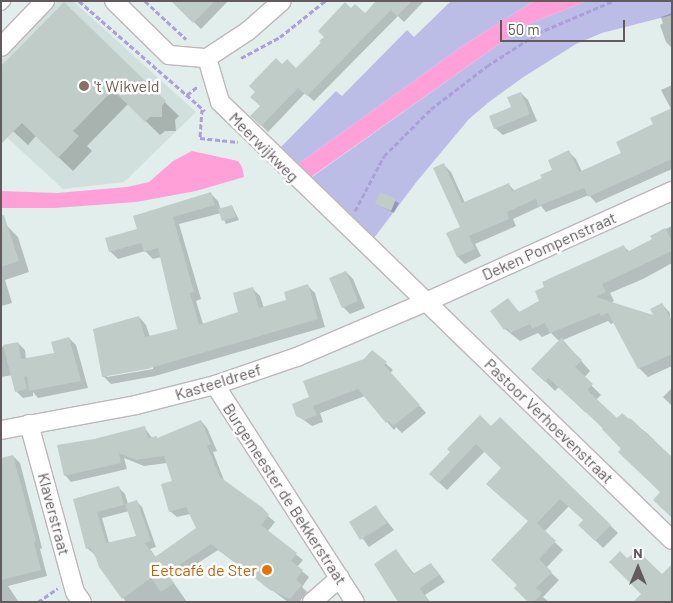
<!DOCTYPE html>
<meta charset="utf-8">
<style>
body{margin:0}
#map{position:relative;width:673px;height:603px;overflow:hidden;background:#e1eeeb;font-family:Barlow,sans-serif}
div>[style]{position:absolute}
.education>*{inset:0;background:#d2e0dd}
.green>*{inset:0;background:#bcbde7}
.water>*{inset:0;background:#ffa0d8}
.shadow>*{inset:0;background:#0003}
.building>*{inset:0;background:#c0ccc7}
.path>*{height:3px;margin-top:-1.5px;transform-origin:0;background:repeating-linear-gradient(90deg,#ac9fda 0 5px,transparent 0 7.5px)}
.roads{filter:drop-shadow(1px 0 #bfb7ba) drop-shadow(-1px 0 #bfb7ba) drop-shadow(0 1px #bfb7ba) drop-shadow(0 -1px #bfb7ba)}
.lane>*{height:9px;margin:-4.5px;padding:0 4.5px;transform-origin:4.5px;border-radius:4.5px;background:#fff}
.street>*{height:18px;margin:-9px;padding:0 9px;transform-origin:9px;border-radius:9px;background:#fff}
.dots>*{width:14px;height:14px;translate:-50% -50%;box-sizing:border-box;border:2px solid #fff;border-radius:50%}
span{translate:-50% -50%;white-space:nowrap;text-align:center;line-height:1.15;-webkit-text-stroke:5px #fff;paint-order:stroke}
.education-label{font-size:16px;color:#785e54}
.left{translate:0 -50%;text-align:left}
.street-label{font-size:16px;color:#635a5e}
.food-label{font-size:16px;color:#c56008}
.right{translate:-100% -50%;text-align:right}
.frame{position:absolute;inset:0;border:2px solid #635a5e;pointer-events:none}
.north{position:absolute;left:613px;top:543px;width:50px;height:50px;-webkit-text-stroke:4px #fff;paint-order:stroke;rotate:0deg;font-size:14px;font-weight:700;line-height:20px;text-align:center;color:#635a5e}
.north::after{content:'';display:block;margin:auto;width:18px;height:22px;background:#635a5e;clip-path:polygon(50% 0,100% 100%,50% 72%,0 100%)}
.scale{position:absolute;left:500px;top:20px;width:125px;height:22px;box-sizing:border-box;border:2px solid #635a5e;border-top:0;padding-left:6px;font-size:15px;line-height:18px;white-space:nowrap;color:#635a5e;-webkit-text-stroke:4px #fff;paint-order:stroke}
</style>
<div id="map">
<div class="education">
<div style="clip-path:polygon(58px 1px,73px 1px,196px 112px,124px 182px,63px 189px,1px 132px,1px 60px)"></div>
</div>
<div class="green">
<div style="clip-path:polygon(451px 1px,534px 1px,464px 45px,298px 164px,281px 147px,336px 91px,342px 96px,407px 30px,414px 37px)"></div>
<div style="clip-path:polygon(587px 1px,672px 1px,672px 15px,602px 33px,576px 44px,522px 78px,489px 102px,469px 119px,418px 180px,374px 238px,312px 177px,526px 25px)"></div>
</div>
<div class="water">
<div style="clip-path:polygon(534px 1px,587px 1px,526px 25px,311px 177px,298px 164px,464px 45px)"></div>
<div style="clip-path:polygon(192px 151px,238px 161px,242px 167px,244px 177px,196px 191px,136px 202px,55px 208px,1px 208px,1px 191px,57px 193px,127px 187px,149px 182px,173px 161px)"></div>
</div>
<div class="shadow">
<div style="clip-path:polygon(172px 1px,228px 1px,201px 29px)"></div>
<div style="clip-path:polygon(378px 1px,424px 1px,404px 22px,398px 16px,314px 101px,305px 93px,268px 132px,252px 116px,261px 106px,282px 65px,296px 70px,351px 10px,365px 14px)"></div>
<div style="clip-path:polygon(64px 4px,179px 116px,175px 120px,176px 131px,165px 131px,160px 135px,128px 104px,87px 146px,92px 151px,73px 171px,36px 136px,28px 145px,1px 120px)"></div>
<div style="clip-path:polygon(672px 13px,672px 48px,666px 42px,660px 25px,663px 23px,661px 17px)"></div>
<div style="clip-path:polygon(672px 85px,672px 169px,596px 203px,589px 195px,546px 212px,541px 206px,513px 219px,516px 226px,475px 244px,481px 256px,465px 264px,458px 257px,461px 228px,444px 165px,451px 172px,465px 203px,508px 184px,515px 191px,543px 179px,554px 171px,569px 152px,576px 159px,582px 172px,623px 154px,671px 109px,661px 90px)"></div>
<div style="clip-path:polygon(521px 93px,528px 100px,537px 121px,503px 135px,495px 128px,513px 107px)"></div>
<div style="clip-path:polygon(evenodd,211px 194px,218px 201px,221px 210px,232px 206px,239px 220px,226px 224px,221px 213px,179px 224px,201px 299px,196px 301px,203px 324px,240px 313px,253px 289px,260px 296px,264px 308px,288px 301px,308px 286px,315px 293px,325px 327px,155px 376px,111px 384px,103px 376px,139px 317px,146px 325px,150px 337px,178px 329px,161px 257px,153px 259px,145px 251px,118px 259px,110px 251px,139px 230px,211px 194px,153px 366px,153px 369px,107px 377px,107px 375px,153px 366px)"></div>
<div style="clip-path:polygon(381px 194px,399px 203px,394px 213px,376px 204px)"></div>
<div style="clip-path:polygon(7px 226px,18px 237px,29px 272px,5px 280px,12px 303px,1px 306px,1px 228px)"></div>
<div style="clip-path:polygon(672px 226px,672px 263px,643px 279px,610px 293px,614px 301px,610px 303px,655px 317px,662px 304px,670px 313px,672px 366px,648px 377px,639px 368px,615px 322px,611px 324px,608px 321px,563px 340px,590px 371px,584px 378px,601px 395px,596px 400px,617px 420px,622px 415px,647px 433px,672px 458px,662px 493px,587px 411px,585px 412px,559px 387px,555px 391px,533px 369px,559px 341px,551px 333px,542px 337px,538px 333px,520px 341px,505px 329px,507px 299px,520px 313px,624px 247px,630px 252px,653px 240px,651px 236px)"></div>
<div style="clip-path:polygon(346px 272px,353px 279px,365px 308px,350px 314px,343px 307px)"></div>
<div style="clip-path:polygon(69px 338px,76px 345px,88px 388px,38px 398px,33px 392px,33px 396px,23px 398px,16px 391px,13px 375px,1px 377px,1px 347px,18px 343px,25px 350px,26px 359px,55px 354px)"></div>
<div style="clip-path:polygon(372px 351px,393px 370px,390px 373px,426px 413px,402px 433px,396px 427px,394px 430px,365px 396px,320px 413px,323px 422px,312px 426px,297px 415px,310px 398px,365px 360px)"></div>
<div style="clip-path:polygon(672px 388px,672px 406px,663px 397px)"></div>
<div style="clip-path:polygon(500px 419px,618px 533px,603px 548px,580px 525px,584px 520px,569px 506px,544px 532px,563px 550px,546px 568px,559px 580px,543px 597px,549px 602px,530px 602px,530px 522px,503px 468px,485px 451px,447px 490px,430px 474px)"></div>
<div style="clip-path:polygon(201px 421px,207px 428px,217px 451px,213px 452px,225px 483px,268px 516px,275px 522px,267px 532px,303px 560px,297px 567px,309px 577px,302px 587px,307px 592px,299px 602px,288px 602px,218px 550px,184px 572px,168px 560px,197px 529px,190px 514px,177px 517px,170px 511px,174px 482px,167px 463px,144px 466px,124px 458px,127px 469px,71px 482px,65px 475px,95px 440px,144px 427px,152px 438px,158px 439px)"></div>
<div style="clip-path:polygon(13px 456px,20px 463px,42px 548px,40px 549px,47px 576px,8px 586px,18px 601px,1px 602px,1px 566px)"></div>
<div style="clip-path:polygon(evenodd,119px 488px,125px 494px,128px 504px,136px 501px,142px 507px,156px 547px,150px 549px,187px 602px,126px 602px,94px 554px,87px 548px,75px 500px,119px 488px,129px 511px,138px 536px,109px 543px,102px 518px,129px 511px)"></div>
<div style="clip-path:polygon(375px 506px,394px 530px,369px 547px,351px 523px)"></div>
<div style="clip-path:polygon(396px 551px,415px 575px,431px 564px,437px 571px,445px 582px,425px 595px,430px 602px,399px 602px)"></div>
</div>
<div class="building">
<div style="clip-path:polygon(171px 1px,215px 1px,193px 23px)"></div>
<div style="clip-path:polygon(376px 1px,412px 1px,397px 16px,391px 10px,307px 96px,298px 88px,261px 126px,250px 116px,260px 106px,250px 97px,255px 92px,249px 86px,276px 58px,282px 64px,287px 59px,296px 68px,321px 43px,319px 41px,324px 37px,318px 31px,345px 2px,351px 8px,355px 4px,365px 13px)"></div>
<div style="clip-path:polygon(64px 2px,166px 101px,162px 106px,162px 117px,150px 117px,145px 122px,113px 90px,73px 131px,79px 136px,58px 158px,22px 123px,1px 144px,1px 66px)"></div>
<div style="clip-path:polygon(521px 92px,530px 114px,494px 129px,489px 116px,511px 107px,507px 97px)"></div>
<div style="clip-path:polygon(672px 108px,672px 159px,588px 197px,584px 188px,538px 206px,536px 199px,507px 212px,509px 219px,469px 236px,475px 249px,457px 257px,446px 233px,460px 227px,433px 168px,444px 163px,462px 203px,509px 183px,512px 191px,542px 178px,540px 175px,552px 170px,548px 160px,569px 150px,579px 172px,621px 153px,616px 142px,653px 124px,650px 118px)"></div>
<div style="clip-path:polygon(211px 192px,215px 205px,173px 217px,194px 292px,190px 293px,199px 325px,238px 312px,233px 293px,253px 287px,259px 308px,286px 300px,284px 292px,308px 284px,318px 319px,147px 369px,102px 377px,93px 329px,139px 316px,145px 337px,177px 329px,158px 248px,144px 252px,141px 243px,109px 252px,105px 238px,137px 229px,133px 216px)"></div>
<div style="clip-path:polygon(380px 192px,396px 199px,391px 211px,375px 204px)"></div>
<div style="clip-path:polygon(232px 205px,236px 217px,222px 221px,218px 209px)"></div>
<div style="clip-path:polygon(4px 215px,19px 261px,1px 267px,1px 216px)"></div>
<div style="clip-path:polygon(665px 228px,672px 241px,672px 251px,602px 284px,606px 292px,596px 297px,621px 305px,613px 309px,621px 305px,653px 315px,650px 309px,662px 303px,672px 321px,672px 354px,638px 369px,608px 313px,601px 316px,600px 313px,550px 333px,545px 323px,532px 329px,530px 324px,510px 333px,507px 328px,504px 330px,490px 311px,508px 298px,519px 312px,539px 301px,535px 291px,544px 287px,542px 282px,624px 245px,627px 252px,652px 239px,650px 236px)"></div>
<div style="clip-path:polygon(346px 271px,358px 301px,342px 308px,329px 278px)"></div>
<div style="clip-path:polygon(69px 337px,81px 381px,29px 391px,27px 376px,24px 377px,27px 389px,15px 392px,3px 345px,18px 342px,21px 359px,54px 353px,51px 342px)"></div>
<div style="clip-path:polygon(562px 337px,565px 344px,582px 360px,575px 367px,593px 384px,587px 390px,617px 418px,622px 413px,629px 419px,630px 418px,672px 457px,672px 518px,653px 500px,660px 492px,618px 452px,621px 449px,602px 429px,603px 428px,548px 378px,545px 382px,531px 369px)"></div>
<div style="clip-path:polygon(372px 350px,387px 362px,384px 365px,420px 405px,393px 426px,389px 421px,386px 423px,358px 389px,313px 406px,317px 415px,304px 420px,296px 416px,292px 404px,309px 397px,303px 381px,364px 359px)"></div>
<div style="clip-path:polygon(480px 415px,491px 426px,500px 417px,611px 525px,595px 541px,578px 525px,583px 520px,560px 499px,537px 523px,556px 541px,539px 559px,552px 572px,536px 588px,542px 593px,534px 602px,528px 602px,514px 588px,517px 585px,491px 560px,528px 521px,486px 484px,501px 468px,476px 444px,439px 483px,429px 474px,450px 452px,447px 449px)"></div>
<div style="clip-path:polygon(201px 420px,211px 444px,207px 446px,220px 477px,263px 508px,269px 515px,261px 525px,297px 553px,291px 561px,303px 570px,296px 580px,302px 585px,290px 599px,270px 590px,211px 544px,167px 573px,174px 583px,161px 592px,151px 578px,122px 599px,99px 567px,96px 558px,90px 548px,86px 549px,73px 499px,119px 486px,124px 505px,97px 512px,106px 543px,136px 536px,125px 504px,137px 500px,151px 541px,145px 543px,155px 557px,196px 528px,186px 507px,169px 512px,161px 484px,172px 481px,164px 456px,136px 460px,119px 453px,121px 463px,64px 476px,57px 445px,94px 439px,145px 426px,148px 438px,157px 436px,157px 438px)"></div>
<div style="clip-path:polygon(13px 455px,36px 541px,34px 542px,41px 570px,1px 580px,1px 458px)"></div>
<div style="clip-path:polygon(376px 505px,387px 523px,360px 540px,349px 522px)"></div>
<div style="clip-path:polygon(396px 549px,413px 574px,431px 563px,439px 575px,420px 588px,429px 602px,398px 602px,374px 564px)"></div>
<div style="clip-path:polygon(620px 551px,627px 558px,638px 551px,662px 574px,672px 564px,672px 602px,633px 602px,641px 594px,609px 562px)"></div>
</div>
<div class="path">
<div style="left:79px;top:1px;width:167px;rotate:41.1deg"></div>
<div style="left:145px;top:1px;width:56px;rotate:42.8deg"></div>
<div style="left:241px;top:58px;width:44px;rotate:-28.3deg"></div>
<div style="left:280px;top:37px;width:58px;rotate:-38.7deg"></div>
<div style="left:187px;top:95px;width:14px;rotate:-39deg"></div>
<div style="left:202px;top:109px;width:29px;rotate:94deg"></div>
<div style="left:200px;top:138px;width:38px;rotate:6deg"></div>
<div style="left:355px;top:211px;width:62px;rotate:-62.2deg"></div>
<div style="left:384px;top:156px;width:66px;rotate:-45deg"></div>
<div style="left:431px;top:109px;width:71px;rotate:-37.5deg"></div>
<div style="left:487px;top:66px;width:61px;rotate:-32.9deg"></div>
<div style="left:538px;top:33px;width:82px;rotate:-23.1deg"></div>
<div style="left:38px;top:602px;width:24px;rotate:-35deg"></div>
</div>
<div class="roads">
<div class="lane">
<div style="left:1px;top:5px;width:6px;rotate:-45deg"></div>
</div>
<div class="street">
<div style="left:114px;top:1px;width:77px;rotate:44.5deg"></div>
<div style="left:169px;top:55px;width:38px;rotate:5deg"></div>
<div style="left:207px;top:58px;width:46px;rotate:73.5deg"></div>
<div style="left:220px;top:102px;width:629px;rotate:44.1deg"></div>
<div style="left:1px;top:47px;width:64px;rotate:-46.3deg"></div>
<div style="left:207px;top:58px;width:49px;rotate:-33.4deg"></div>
<div style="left:248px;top:31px;width:45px;rotate:-41.4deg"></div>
<div style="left:215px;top:385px;width:258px;rotate:57.2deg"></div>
<div style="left:29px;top:424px;width:174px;rotate:74.7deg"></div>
<div style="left:75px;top:592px;width:12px;rotate:55deg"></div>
<div style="left:1px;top:430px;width:137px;rotate:-10.5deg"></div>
<div style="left:136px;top:405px;width:81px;rotate:-14.2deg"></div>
<div style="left:215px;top:385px;width:87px;rotate:-18.9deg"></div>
<div style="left:297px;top:357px;width:140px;rotate:-23.1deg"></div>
<div style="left:426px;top:302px;width:270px;rotate:-24.3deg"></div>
<div style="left:312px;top:602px;width:37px;rotate:-41deg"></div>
</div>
</div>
<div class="dots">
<div style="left:84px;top:86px;background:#8d6e63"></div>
<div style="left:267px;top:570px;background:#e8710a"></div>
</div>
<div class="education-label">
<span class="left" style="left:94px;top:86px">'t Wikveld</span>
</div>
<div class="street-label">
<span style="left:264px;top:147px;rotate:45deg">Meerwijkweg</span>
<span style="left:549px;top:246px;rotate:-24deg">Deken Pompenstraat</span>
<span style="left:218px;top:382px;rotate:-17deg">Kasteeldreef</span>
<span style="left:549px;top:421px;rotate:44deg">Pastoor Verhoevenstraat</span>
<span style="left:285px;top:494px;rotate:57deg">Burgemeester de Bekkerstraat</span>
<span style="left:54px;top:514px;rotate:75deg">Klaverstraat</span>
</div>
<div class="food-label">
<span class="right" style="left:257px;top:570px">Eetcafé de Ster</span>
</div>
<div class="frame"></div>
<div class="north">N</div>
<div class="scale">50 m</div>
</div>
